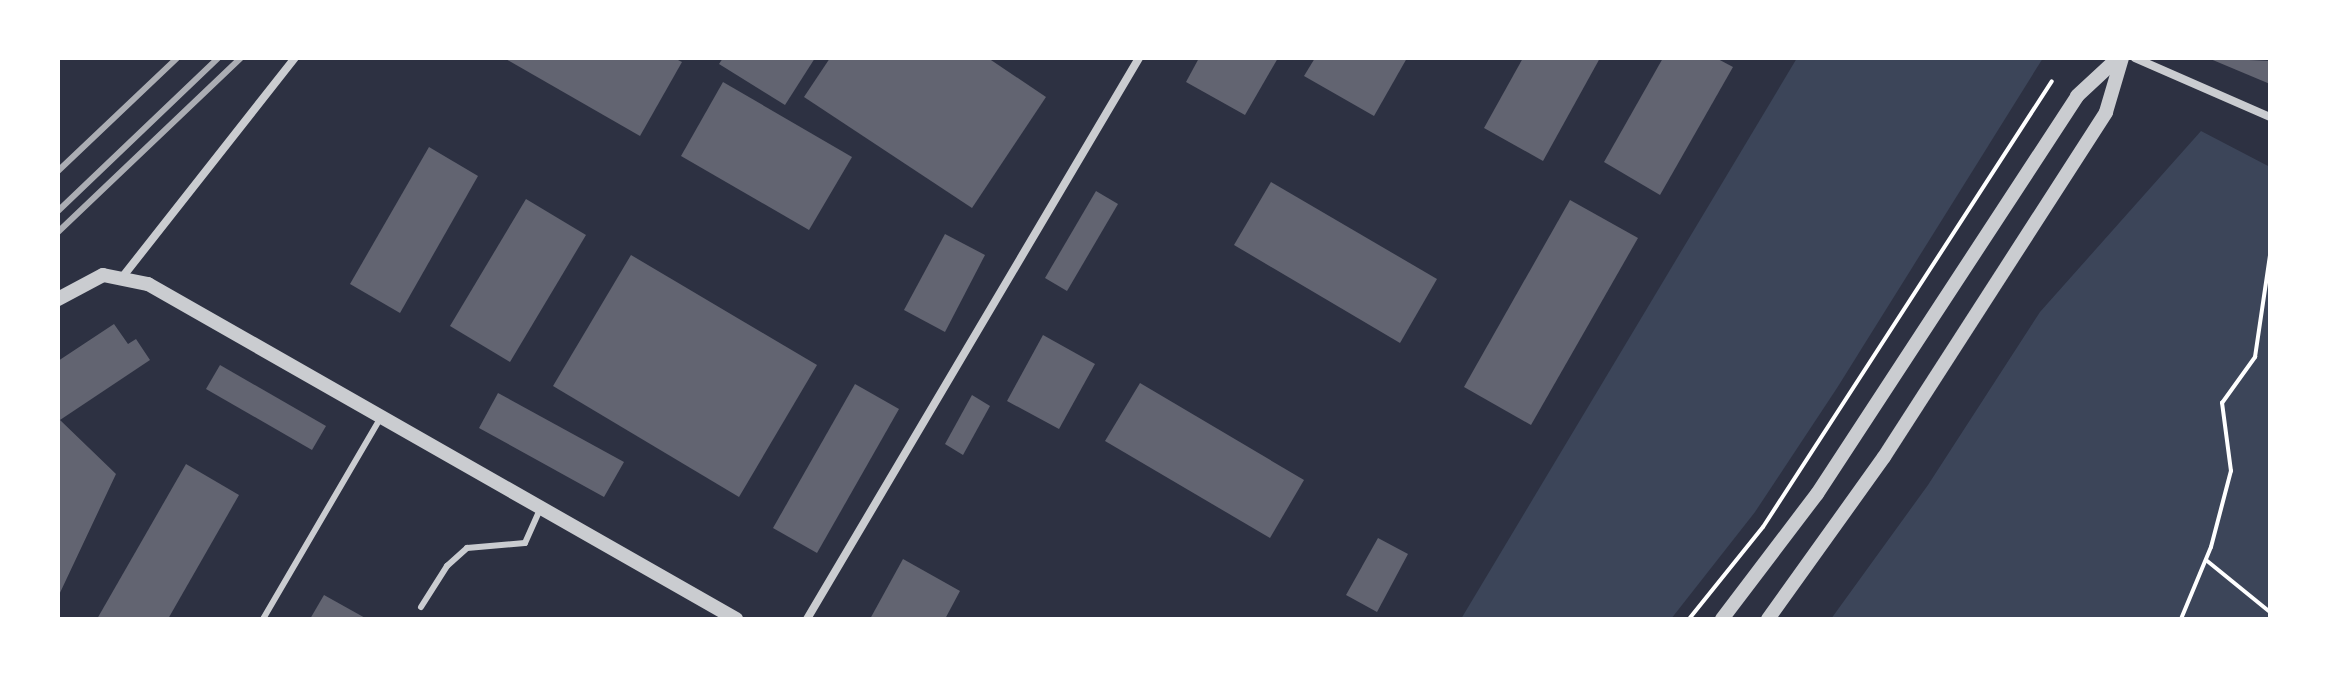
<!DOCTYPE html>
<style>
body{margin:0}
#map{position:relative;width:2328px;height:677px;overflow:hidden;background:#2d3142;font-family:Mulish,sans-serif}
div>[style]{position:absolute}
.green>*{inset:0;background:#3c4559}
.building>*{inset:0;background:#626471}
.path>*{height:4px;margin:-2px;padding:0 2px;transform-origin:2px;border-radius:2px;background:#fff}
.service>*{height:6px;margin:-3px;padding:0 3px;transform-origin:3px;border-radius:3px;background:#caccd0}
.minor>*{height:8px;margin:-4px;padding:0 4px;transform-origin:4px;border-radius:4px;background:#caccd0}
.tertiary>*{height:14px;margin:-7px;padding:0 7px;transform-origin:7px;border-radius:7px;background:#caccd0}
.rail>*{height:6px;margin:-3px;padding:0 3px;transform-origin:3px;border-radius:3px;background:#abadb3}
span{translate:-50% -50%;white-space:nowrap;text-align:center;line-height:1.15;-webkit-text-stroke:7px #fff;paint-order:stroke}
.frame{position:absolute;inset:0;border:60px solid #fff;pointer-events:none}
</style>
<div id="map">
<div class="green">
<div style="clip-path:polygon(1797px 58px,2043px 58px,1837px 388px,1755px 512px,1671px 619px,1461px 619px)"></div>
<div style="clip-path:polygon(2201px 131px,2270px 167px,2270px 619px,1831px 619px,1928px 485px,2040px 312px)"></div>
</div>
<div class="building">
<div style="clip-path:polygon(504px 58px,674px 58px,682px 62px,640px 136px)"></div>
<div style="clip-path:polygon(723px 58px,815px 58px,785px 105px,719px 64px)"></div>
<div style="clip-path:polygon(830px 58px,988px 58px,1046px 97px,972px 208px,804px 97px)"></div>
<div style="clip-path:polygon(1199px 58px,1278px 58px,1245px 115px,1186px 82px)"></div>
<div style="clip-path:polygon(1315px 58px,1407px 58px,1374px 116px,1304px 76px)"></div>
<div style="clip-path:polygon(1523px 58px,1600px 58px,1543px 161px,1484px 128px)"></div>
<div style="clip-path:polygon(1663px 58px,1716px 58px,1733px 67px,1660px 195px,1604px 162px)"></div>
<div style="clip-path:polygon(2208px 58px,2270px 61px,2270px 84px)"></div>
<div style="clip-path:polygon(723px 82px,852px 157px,809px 230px,681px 156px)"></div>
<div style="clip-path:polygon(429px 147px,478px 176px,400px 313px,350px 284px)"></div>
<div style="clip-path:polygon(1271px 182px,1437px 279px,1400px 343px,1234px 245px)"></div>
<div style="clip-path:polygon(1096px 191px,1118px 204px,1067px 291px,1045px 278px)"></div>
<div style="clip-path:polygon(526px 199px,586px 235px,510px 362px,450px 326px)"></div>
<div style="clip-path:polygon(1570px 200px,1638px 238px,1531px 425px,1464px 387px)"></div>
<div style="clip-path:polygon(945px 234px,985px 255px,945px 332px,904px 310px)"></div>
<div style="clip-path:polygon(631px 255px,817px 365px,739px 497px,553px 386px)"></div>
<div style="clip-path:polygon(114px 324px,128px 344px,136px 339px,150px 360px,60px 420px,116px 474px,58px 597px,58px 361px)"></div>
<div style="clip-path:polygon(1043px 335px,1095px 364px,1059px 429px,1007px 401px)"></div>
<div style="clip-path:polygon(220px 365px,326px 426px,312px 450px,206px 389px)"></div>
<div style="clip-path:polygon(1140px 383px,1304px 480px,1270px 538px,1105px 441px)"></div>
<div style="clip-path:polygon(855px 384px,899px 409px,817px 553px,773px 528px)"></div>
<div style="clip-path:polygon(498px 393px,624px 462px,604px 497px,479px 428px)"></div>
<div style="clip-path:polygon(972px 395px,990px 406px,963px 455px,945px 444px)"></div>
<div style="clip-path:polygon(186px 464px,239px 495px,168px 619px,97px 619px)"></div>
<div style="clip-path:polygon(1378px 538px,1408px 554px,1377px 612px,1346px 595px)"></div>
<div style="clip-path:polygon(903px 559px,960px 591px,945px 619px,870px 619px)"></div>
<div style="clip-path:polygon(324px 595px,367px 619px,310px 619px)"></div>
</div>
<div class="path">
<div style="left:2206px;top:560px;width:82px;rotate:39.1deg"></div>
<div style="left:1689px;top:619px;width:118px;rotate:-51.2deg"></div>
<div style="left:1763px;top:527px;width:531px;rotate:-57.06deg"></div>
<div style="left:2181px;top:619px;width:78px;rotate:-67.4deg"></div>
<div style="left:2211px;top:547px;width:79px;rotate:-75.3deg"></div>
<div style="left:2231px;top:471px;width:69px;rotate:-97.5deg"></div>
<div style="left:2222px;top:403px;width:57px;rotate:-54.3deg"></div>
<div style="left:2255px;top:357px;width:103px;rotate:-81.6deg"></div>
</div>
<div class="service">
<div style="left:421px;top:607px;width:49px;rotate:-57.6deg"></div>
<div style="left:447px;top:566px;width:27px;rotate:-42deg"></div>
<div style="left:467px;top:548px;width:58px;rotate:-4.9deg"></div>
<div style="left:525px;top:543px;width:37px;rotate:-66deg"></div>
<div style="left:263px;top:619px;width:232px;rotate:-59.7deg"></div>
</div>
<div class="minor">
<div style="left:2135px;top:58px;width:147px;rotate:23.6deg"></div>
<div style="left:124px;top:275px;width:276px;rotate:-51.8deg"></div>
<div style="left:807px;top:619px;width:652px;rotate:-59.38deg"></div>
</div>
<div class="tertiary">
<div style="left:58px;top:299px;width:51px;rotate:-28.1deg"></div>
<div style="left:103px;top:275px;width:46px;rotate:11.3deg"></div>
<div style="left:148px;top:284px;width:677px;rotate:29.67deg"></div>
<div style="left:1722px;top:619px;width:157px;rotate:-52.8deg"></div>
<div style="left:1817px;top:494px;width:475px;rotate:-56.8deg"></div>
<div style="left:2077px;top:96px;width:56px;rotate:-42.8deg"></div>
<div style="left:1768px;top:619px;width:199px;rotate:-54.4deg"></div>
<div style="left:1884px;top:457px;width:410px;rotate:-57.2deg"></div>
<div style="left:2106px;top:112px;width:56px;rotate:-73.5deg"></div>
</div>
<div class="rail">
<div style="left:58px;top:171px;width:164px;rotate:-43.5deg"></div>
<div style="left:58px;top:211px;width:221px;rotate:-43.7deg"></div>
<div style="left:58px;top:232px;width:253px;rotate:-43.6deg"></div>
</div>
<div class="frame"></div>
</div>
